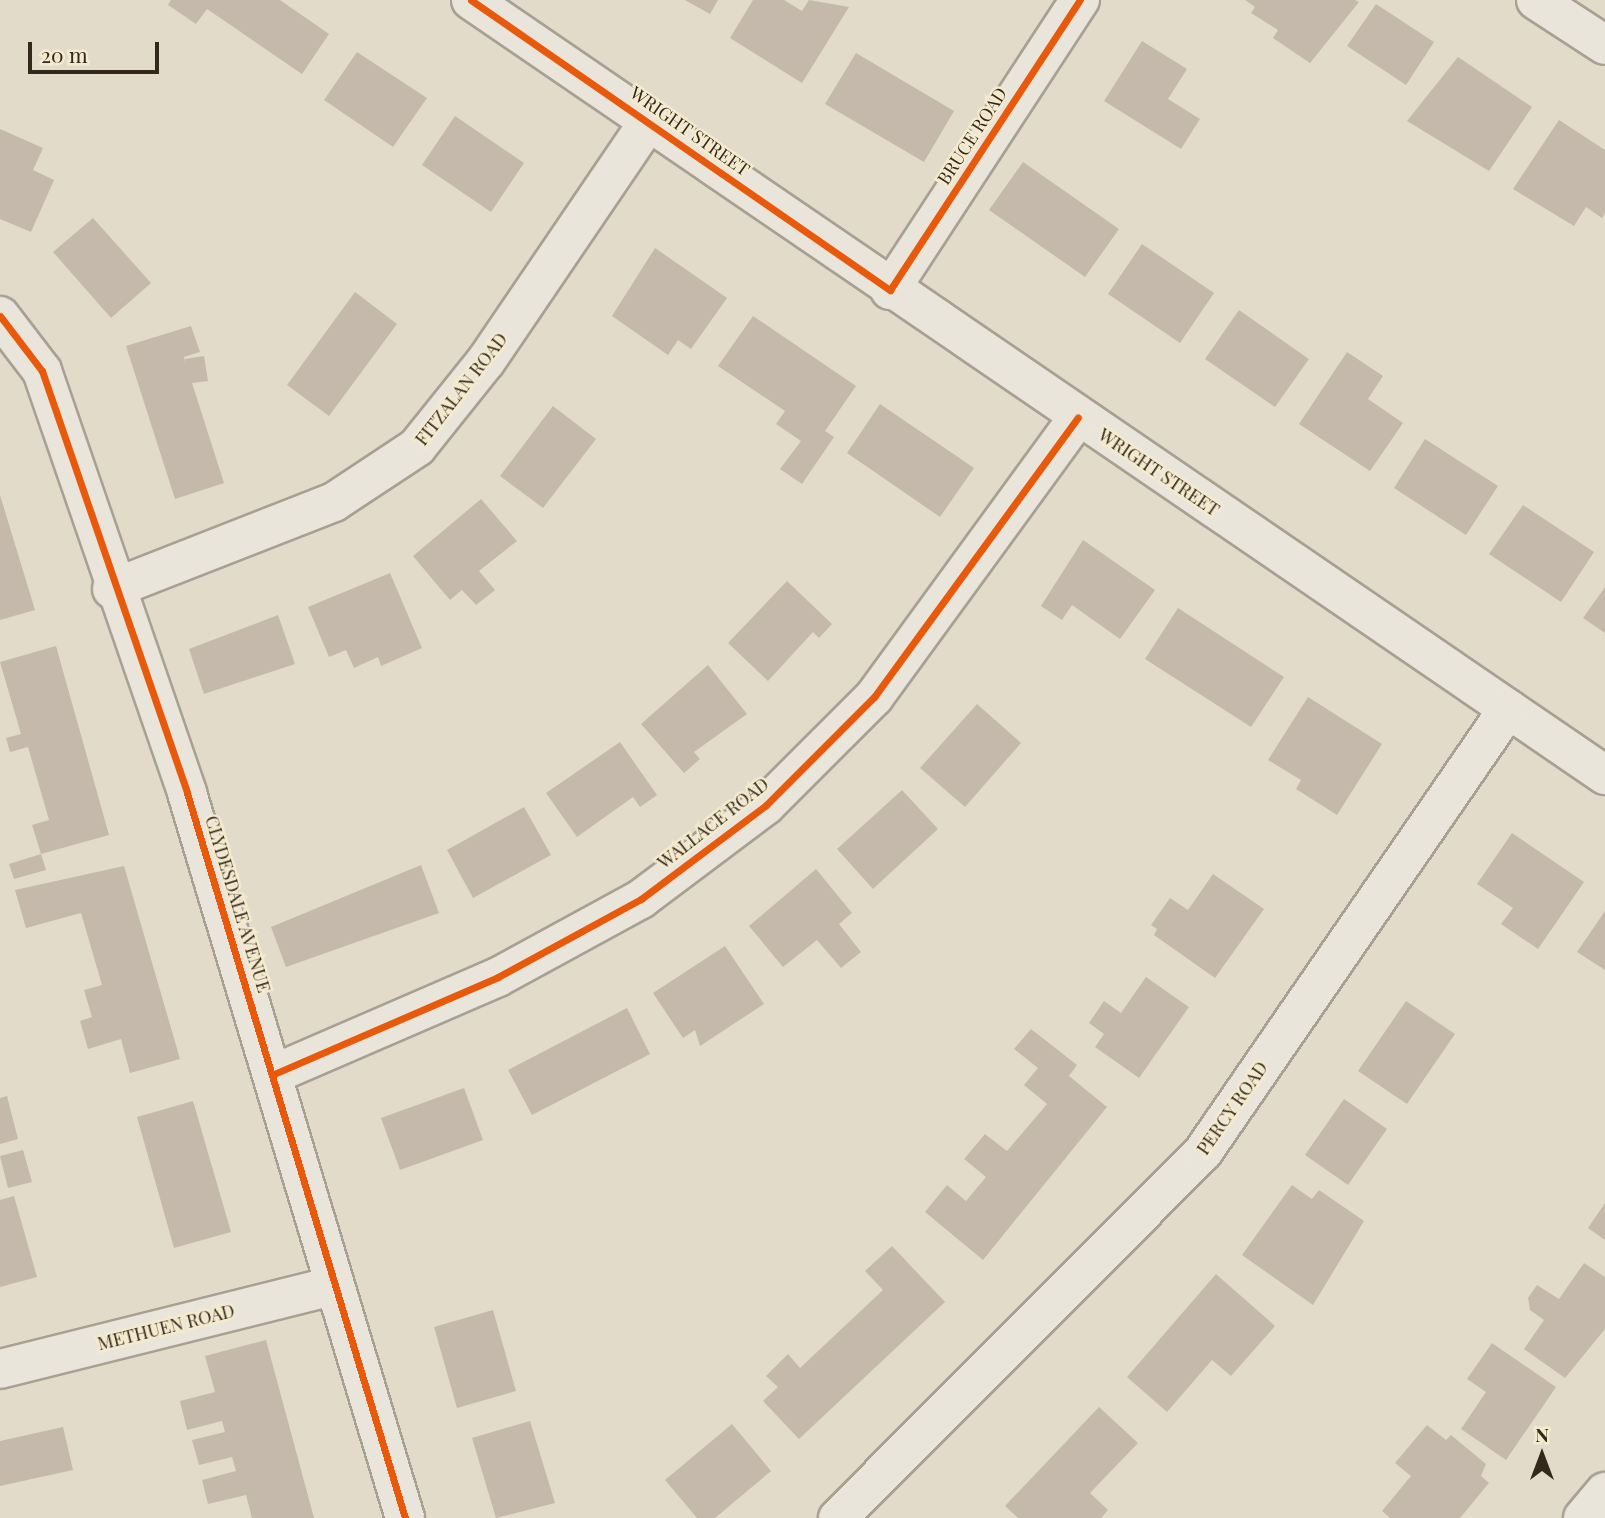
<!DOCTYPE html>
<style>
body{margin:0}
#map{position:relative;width:1605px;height:1518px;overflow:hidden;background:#e2dbca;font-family:"Playfair Display",serif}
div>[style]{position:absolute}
.building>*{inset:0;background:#c5b9ab}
.roads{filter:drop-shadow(2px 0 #a7a093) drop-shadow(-2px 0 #a7a093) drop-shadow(0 2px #a7a093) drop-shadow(0 -2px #a7a093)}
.minor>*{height:38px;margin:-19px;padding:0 19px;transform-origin:19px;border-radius:19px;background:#eae5db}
.cycleway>*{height:7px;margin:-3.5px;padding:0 3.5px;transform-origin:3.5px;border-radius:3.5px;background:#e8590c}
span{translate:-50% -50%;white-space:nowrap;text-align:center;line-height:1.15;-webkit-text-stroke:5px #f4eace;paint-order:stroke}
.street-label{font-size:18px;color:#34281c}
.north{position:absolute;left:1507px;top:1420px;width:70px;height:70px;-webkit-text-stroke:5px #f4eace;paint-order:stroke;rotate:0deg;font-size:19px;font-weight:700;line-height:28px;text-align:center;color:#34281c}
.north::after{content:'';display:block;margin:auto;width:24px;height:32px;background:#34281c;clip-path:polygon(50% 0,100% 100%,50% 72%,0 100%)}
.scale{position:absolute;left:28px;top:42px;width:131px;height:32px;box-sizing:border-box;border:4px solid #34281c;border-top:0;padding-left:9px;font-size:21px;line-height:24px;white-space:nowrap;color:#34281c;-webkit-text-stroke:5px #f4eace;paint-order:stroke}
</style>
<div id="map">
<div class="building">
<div style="clip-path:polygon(171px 0,280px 0,329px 34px,302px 74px,207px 9px,196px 24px,168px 5px)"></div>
<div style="clip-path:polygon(685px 0,718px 0,710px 14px)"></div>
<div style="clip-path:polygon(753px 0,784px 0,802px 11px,809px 0,849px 7px,802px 83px,730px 38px)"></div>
<div style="clip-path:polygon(1245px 0,1355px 0,1359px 2px,1310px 63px,1273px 38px,1278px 30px,1251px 13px,1255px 7px)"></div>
<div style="clip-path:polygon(1376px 4px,1434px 42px,1406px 85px,1347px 46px)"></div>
<div style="clip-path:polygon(1142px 41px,1187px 69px,1168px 99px,1200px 119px,1181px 149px,1104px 101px)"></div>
<div style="clip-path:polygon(357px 52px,427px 98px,393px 147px,324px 100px)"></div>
<div style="clip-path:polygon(856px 53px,954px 111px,924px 162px,825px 104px)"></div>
<div style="clip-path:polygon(1458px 57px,1532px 107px,1489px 171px,1407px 121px)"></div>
<div style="clip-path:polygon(455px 116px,524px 163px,491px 212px,422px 165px)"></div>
<div style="clip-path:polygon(1559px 120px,1605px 150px,1605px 213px,1602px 218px,1586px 207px,1574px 226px,1513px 189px)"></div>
<div style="clip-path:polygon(0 129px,43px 148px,33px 170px,54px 180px,31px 232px,0 219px)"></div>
<div style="clip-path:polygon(1023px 162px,1119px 229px,1085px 277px,989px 210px)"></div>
<div style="clip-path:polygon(93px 218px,151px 283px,111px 318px,53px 252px)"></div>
<div style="clip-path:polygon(1142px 244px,1214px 293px,1180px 343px,1108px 294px)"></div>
<div style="clip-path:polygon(655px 248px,727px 298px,691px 349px,678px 340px,668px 355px,612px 316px)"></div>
<div style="clip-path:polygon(355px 292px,397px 324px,329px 416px,287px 385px)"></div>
<div style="clip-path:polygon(1239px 310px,1309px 359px,1275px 407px,1205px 359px)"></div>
<div style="clip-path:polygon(753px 316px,856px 386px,825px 431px,834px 437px,802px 484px,780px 469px,801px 441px,776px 424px,785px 411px,718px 366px)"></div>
<div style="clip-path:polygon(191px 326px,200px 352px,184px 357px,186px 366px,185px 359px,204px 356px,208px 381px,192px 383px,224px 483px,175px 499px,126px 346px)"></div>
<div style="clip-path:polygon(1347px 352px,1383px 376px,1368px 399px,1403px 423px,1370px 471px,1299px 424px)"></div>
<div style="clip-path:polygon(880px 404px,974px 468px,940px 517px,847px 453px)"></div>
<div style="clip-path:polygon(553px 406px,596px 439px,543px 508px,500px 476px)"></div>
<div style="clip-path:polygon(1425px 439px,1498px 486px,1466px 535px,1394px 488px)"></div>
<div style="clip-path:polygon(0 495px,35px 610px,0 620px)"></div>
<div style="clip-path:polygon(481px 499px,517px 541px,479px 571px,495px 590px,476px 605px,462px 590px,450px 600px,413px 556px)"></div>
<div style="clip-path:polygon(1523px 505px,1594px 552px,1561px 602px,1489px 554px)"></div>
<div style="clip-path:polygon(1083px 540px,1155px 590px,1120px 639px,1072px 605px,1062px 620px,1041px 606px)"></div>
<div style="clip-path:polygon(390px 573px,422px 648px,381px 666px,378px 657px,354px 668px,346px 650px,329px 657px,308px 607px)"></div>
<div style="clip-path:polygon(787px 581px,832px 624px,819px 638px,813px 632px,768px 681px,728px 643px)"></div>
<div style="clip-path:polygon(1605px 587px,1605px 633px,1583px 618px)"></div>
<div style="clip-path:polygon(1178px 608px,1284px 677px,1251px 727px,1145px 659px)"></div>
<div style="clip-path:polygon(278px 615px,295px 664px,204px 694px,189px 649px)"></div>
<div style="clip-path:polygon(56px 646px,109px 835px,41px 854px,32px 825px,49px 820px,28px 747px,10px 752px,6px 738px,21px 734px,0 662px)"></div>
<div style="clip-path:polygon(708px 665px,747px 714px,694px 752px,700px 759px,684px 773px,641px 724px)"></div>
<div style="clip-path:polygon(1308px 697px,1382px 744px,1337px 815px,1296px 789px,1301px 780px,1268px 760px)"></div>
<div style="clip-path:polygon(977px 704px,1021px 743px,965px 807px,920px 768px)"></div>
<div style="clip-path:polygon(620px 742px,657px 795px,640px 807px,633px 797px,577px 837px,546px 793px)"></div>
<div style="clip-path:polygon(902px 790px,938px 829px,873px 889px,837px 849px)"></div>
<div style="clip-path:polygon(524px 807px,551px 855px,473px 898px,447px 850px)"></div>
<div style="clip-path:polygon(1512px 833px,1584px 882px,1538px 949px,1501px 924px,1513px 908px,1477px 884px)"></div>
<div style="clip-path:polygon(41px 854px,46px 870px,14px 879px,9px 864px)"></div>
<div style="clip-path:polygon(421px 865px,439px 913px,286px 967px,271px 927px)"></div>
<div style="clip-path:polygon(124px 866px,180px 1059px,130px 1073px,121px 1039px,88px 1049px,80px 1021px,92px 1017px,84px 990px,102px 985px,81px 913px,26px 928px,15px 890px)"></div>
<div style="clip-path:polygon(816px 869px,852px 913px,839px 924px,861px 952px,841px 968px,817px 940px,783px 967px,749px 926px)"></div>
<div style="clip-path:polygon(1213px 874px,1264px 909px,1215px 978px,1154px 935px,1157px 929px,1151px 925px,1170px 898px,1188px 910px)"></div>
<div style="clip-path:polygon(1605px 911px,1605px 970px,1577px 952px)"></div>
<div style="clip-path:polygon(725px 946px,764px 1004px,700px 1046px,695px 1030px,683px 1038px,653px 993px)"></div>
<div style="clip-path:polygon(1146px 977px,1189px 1007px,1139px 1078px,1095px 1047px,1104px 1034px,1089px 1023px,1104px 1001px,1121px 1013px)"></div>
<div style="clip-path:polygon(1406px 1001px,1455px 1034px,1407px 1104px,1358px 1071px)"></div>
<div style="clip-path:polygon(627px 1008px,650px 1054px,532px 1115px,508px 1070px)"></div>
<div style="clip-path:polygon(1031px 1029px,1077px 1065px,1069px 1076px,1107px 1107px,983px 1260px,925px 1212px,947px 1185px,966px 1201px,986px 1177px,964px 1159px,985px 1134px,1007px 1151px,1047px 1104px,1024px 1085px,1038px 1068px,1014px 1049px)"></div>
<div style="clip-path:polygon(464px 1088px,483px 1140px,400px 1170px,381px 1118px)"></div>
<div style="clip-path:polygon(7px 1096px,18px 1139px,0 1144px,0 1098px)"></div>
<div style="clip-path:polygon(1344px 1099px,1387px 1129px,1348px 1185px,1305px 1155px)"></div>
<div style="clip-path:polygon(193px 1101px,231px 1232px,174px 1248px,137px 1117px)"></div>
<div style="clip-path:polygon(23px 1150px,32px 1182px,8px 1188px,0 1156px)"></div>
<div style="clip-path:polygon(1292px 1185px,1312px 1199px,1319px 1190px,1364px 1221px,1313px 1305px,1242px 1255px)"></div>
<div style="clip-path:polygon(14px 1196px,37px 1277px,0 1287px,0 1200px)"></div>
<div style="clip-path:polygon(1605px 1203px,1605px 1240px,1588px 1228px)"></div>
<div style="clip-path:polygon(892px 1246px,945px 1302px,799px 1439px,763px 1401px,778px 1387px,766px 1376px,788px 1354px,800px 1368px,883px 1290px,865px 1271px)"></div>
<div style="clip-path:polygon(1584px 1263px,1605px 1277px,1605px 1329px,1565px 1378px,1524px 1349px,1544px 1320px,1530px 1310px,1528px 1298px,1537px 1285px,1559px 1299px)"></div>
<div style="clip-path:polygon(1216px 1274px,1275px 1326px,1231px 1376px,1212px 1360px,1167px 1412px,1127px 1377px)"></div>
<div style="clip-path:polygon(493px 1310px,516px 1391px,457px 1408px,434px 1327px)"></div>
<div style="clip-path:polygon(266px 1340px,314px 1518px,252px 1518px,246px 1495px,208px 1504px,202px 1480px,236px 1471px,232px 1457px,199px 1465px,192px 1440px,225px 1432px,222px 1421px,187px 1430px,180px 1401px,215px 1392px,205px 1356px)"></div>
<div style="clip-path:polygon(1492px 1343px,1556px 1387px,1506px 1460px,1461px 1429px,1486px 1392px,1467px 1379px)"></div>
<div style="clip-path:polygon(1099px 1407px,1138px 1443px,1090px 1493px,1108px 1510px,1101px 1518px,1018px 1518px,1005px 1506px)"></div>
<div style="clip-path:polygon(530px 1421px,555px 1503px,496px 1518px,472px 1438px)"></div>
<div style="clip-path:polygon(732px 1424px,771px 1471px,715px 1518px,697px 1518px,665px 1480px)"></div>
<div style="clip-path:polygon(1427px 1425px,1446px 1440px,1451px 1435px,1486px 1464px,1481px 1476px,1489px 1483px,1460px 1518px,1390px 1518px,1382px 1511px,1411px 1476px,1395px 1463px)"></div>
<div style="clip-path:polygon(63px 1427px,73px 1470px,0 1486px,0 1441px)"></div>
</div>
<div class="roads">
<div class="minor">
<div style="left:471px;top:0;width:1374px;rotate:34.35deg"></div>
<div style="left:1536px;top:0;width:82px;rotate:33.1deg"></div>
<div style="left:890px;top:290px;width:347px;rotate:-56.8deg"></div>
<div style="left:0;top:316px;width:69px;rotate:52.6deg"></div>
<div style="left:42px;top:371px;width:446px;rotate:71deg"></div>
<div style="left:187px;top:793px;width:757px;rotate:73.26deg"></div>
<div style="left:112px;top:589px;width:238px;rotate:-21.4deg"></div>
<div style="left:334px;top:502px;width:100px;rotate:-33.5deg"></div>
<div style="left:417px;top:447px;width:110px;rotate:-51.3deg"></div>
<div style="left:486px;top:361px;width:290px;rotate:-55.8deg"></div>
<div style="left:274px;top:1074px;width:244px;rotate:-23.4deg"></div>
<div style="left:498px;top:977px;width:163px;rotate:-28.6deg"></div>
<div style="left:641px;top:899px;width:156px;rotate:-36.9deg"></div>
<div style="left:766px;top:805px;width:153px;rotate:-45deg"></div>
<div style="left:874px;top:697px;width:346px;rotate:-53.9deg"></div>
<div style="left:0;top:1369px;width:343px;rotate:-14deg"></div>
<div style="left:838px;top:1518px;width:517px;rotate:-45.08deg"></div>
<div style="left:1203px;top:1152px;width:538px;rotate:-55.45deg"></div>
<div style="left:1583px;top:1518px;width:34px;rotate:-50deg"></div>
</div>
</div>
<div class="cycleway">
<div style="left:471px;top:0;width:510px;rotate:34.69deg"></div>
<div style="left:890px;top:290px;width:347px;rotate:-56.8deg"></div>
<div style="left:0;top:316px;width:69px;rotate:52.6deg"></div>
<div style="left:42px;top:371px;width:446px;rotate:71deg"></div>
<div style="left:187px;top:793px;width:757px;rotate:73.26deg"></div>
<div style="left:274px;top:1074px;width:244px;rotate:-23.4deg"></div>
<div style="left:498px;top:977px;width:163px;rotate:-28.6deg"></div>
<div style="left:641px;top:899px;width:156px;rotate:-36.9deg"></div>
<div style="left:766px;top:805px;width:153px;rotate:-45deg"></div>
<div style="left:874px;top:697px;width:346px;rotate:-53.9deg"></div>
</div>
<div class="street-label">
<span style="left:690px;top:131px;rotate:35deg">WRIGHT STREET</span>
<span style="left:972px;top:136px;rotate:-57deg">BRUCE ROAD</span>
<span style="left:461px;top:389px;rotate:-52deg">FITZALAN ROAD</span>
<span style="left:1159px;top:472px;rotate:34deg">WRIGHT STREET</span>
<span style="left:713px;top:823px;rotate:-38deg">WALLACE ROAD</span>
<span style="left:238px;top:904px;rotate:73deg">CLYDESDALE AVENUE</span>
<span style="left:1232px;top:1108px;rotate:-55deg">PERCY ROAD</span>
<span style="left:166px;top:1327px;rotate:-14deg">METHUEN ROAD</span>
</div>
<div class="north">N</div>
<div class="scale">20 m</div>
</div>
